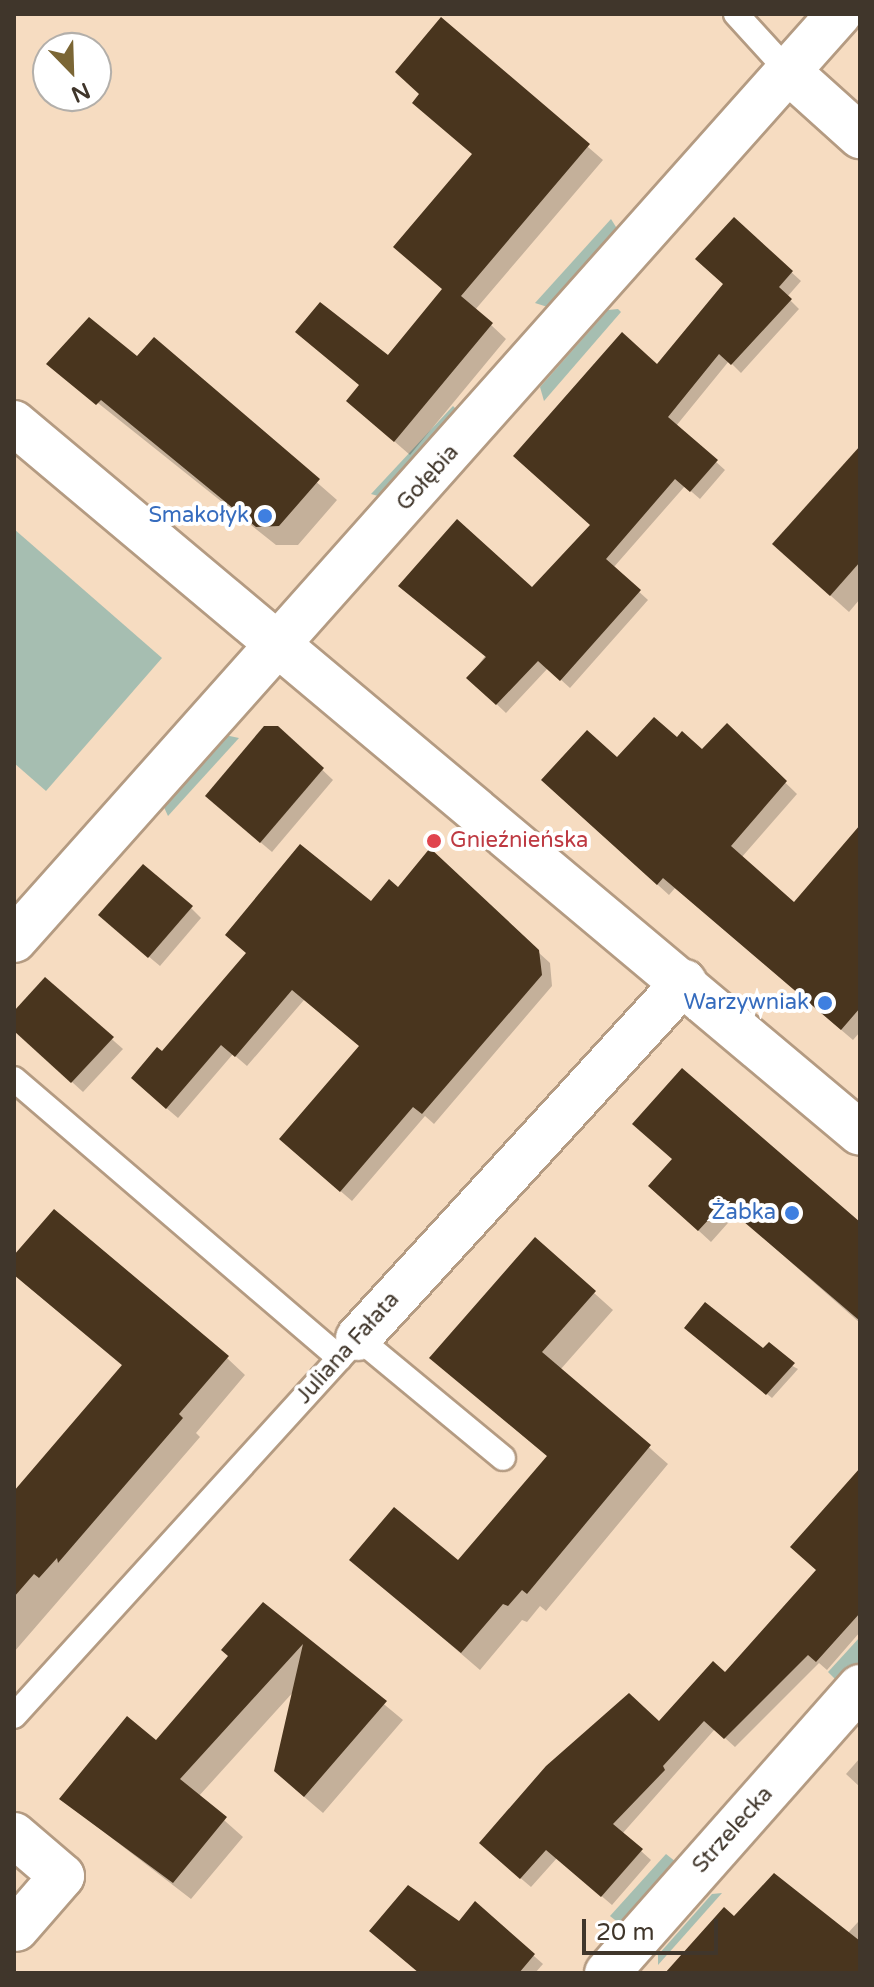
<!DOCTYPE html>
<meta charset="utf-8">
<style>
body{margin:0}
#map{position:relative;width:874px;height:1987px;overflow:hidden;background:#f6dcc1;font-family:"Varela Round",sans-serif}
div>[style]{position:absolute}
.green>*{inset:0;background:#a6beb1}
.shadow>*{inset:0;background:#0003}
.building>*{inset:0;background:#49351e}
.roads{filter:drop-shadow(2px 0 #b49b82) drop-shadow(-2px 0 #b49b82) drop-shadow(0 2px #b49b82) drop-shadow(0 -2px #b49b82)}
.lane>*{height:24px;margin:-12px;padding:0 12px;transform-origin:12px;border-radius:12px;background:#fff}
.street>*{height:44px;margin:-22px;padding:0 22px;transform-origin:22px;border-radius:22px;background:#fff}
.dots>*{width:22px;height:22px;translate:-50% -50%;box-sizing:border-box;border:4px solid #fff;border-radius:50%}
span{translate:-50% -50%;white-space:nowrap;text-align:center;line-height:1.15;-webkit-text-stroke:8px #fff;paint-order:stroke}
.street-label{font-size:22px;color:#40362b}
.shop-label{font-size:22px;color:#366cbe}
.right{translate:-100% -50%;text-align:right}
.health-label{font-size:22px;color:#be3a42}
.left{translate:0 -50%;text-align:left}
.frame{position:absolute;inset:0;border:16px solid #40362b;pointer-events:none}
.north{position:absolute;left:32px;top:32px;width:80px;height:80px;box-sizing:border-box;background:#fff;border:2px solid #b3afaa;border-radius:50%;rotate:157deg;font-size:22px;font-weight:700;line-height:32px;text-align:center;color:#40362b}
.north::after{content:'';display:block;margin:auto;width:28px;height:36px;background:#7b6635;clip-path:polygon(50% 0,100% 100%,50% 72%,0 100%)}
.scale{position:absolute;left:582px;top:1919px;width:136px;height:36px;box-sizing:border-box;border:4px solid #40362b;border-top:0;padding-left:10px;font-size:24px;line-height:28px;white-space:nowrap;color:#40362b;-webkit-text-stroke:6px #fff;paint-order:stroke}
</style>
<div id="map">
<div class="green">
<div style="clip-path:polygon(611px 219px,621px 235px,557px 310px,535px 303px)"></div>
<div style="clip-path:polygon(618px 309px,621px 312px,544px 401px,540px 387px,608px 310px)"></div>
<div style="clip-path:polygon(453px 406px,458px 411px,385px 498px,371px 494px)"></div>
<div style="clip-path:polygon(14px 529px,162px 658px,46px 791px,14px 763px)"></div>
<div style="clip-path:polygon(225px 735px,239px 738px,168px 816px,162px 803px)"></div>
<div style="clip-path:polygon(860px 1637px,860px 1661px,840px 1684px,828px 1672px)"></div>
<div style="clip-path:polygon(666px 1854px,676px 1862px,630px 1922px,620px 1924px,610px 1916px)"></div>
<div style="clip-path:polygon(722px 1893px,658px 1965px,658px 1955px,712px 1894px)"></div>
</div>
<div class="shadow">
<div style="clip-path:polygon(441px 20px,603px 160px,475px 310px,506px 339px,410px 455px,348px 401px,444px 290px,474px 155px,421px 95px)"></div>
<div style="clip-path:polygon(734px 220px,801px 281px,787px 297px,799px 309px,741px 373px,729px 361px,676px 426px,725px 470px,700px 499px,685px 486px,613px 568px,648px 600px,570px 688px,548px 668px,506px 713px,469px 678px,533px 590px,592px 525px,658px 367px,725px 285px)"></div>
<div style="clip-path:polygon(154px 340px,337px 500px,298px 545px,276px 545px,49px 364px,138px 359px)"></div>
<div style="clip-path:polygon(860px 449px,860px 599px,849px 612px,793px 562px)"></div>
<div style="clip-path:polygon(727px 726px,797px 794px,741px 858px,794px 905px,860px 852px,860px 1032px,853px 1040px,675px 888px,669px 895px,555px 792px,617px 760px,677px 740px,702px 752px)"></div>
<div style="clip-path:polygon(278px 728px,333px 780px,272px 852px,218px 806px)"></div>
<div style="clip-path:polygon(398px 890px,538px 952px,550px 963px,552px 986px,434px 1124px,425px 1116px,352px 1201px,293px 1150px,361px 1047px,304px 1000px,247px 1066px,233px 1054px,178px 1118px,144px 1089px,162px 1054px,371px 903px)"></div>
<div style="clip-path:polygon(191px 908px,201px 918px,160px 966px,111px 925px)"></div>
<div style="clip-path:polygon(45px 980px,123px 1049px,83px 1092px,14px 1029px,14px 1014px)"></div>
<div style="clip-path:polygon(674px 1160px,860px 1224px,860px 1323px,736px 1214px,711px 1242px,662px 1197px)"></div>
<div style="clip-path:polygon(535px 1240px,613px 1310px,560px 1370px,668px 1464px,546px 1611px,540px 1606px,527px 1622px,522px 1620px,480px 1670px,352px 1560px,459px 1563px,548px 1457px,431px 1358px)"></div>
<div style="clip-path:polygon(14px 1258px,227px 1358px,245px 1375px,196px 1433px,200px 1437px,14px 1652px,14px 1494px,124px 1367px,25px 1284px,14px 1274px)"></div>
<div style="clip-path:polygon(691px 1333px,763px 1350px,798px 1369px,772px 1398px)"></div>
<div style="clip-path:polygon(860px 1471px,860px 1632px,827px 1670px,819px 1663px,735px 1747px,715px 1729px,622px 1834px,651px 1860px,612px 1905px,557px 1858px,531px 1887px,491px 1853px,725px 1675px,819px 1571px)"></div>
<div style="clip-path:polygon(263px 1604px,403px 1720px,323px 1813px,295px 1789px,295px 1690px,198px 1797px,243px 1837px,191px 1899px,61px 1799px,157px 1743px,231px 1657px)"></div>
<div style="clip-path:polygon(860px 1758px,860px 1787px,846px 1774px)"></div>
<div style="clip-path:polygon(475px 1904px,543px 1964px,535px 1973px,420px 1973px)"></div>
<div style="clip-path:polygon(734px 1919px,848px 1933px,858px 1922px,860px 1973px,683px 1973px)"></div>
</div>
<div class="building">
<div style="clip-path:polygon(441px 17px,590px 144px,461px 296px,493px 323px,394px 442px,346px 401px,359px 385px,295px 332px,320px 302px,388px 355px,442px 289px,393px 247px,472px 154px,412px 103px,419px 94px,395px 72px)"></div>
<div style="clip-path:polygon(734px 217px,793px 271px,779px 287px,792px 299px,731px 365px,719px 354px,668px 417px,718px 460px,690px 492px,675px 479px,606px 559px,641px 590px,560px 681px,538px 661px,496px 705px,466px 678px,486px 657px,398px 586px,457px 519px,532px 587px,590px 525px,513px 456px,622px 332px,657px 364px,723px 284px,695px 259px)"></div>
<div style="clip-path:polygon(89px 317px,137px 356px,154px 337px,320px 479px,279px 526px,256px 527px,101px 400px,96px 405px,46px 364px)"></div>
<div style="clip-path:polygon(860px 446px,860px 562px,830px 596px,772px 544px)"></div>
<div style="clip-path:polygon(654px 717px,677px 737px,682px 731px,702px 749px,727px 723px,787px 781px,731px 846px,794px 902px,860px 825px,860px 1008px,841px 1030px,663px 878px,657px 885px,541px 780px,587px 730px,617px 757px)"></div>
<div style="clip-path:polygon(264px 726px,278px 726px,324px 768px,260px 843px,205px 796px)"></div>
<div style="clip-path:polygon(300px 844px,371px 901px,389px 879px,398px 887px,430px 848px,539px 950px,542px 975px,422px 1114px,413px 1107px,340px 1192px,279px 1139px,359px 1046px,292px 990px,235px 1057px,221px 1045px,166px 1109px,131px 1078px,157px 1047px,162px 1051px,246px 953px,225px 935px)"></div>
<div style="clip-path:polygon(143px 864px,193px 906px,148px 958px,98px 915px)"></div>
<div style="clip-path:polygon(45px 977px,114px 1037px,71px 1083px,14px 1031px,14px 1011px)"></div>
<div style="clip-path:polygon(682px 1068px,860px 1222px,860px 1321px,723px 1204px,698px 1231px,648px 1186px,672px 1159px,632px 1124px)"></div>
<div style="clip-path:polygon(54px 1209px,229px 1356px,179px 1414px,183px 1418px,58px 1563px,57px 1558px,39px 1578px,34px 1574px,14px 1597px,14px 1491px,122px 1365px,14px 1275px,14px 1255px)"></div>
<div style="clip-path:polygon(535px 1237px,596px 1291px,542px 1352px,651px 1445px,527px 1594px,522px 1590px,508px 1606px,503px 1604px,461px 1653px,349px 1560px,394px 1507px,458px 1560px,547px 1456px,429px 1358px)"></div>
<div style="clip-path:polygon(705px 1302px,763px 1348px,769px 1342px,795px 1363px,766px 1395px,684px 1328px)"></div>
<div style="clip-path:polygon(860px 1468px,860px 1613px,816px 1662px,808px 1655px,724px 1739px,704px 1721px,663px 1766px,665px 1770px,613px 1824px,643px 1849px,601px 1897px,546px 1850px,520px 1879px,479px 1843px,546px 1766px,629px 1693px,659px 1721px,713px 1661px,725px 1672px,816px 1570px,790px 1547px)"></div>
<div style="clip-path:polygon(263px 1602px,387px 1701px,304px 1797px,274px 1771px,303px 1644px,180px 1779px,227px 1817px,173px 1883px,59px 1799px,127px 1716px,156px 1740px,228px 1656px,221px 1650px)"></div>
<div style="clip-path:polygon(774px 1873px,860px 1941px,860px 1973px,665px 1973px,724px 1907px,734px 1916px)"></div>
<div style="clip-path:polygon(408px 1885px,459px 1921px,475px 1901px,535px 1954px,519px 1973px,419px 1973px,369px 1931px)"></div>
</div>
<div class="roads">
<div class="lane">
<div style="left:736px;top:14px;width:79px;rotate:47.6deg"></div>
<div style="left:14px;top:1079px;width:429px;rotate:40.6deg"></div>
<div style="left:14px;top:1716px;width:511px;rotate:-47.7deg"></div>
<div style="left:358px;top:1338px;width:188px;rotate:39.6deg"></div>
</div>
<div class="street">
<div style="left:789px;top:72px;width:96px;rotate:42deg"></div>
<div style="left:14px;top:423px;width:1104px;rotate:40deg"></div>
<div style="left:14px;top:940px;width:1240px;rotate:-48.3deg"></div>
<div style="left:358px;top:1338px;width:483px;rotate:-47.5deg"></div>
<div style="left:14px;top:1835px;width:63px;rotate:40.5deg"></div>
<div style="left:62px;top:1876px;width:70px;rotate:131deg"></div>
<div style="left:607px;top:1973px;width:382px;rotate:-48.5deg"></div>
</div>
</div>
<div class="dots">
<div style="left:265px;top:516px;background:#3f7fe0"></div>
<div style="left:434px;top:841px;background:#e0444e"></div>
<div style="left:825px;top:1003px;background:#3f7fe0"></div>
<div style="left:792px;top:1213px;background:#3f7fe0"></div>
</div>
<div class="street-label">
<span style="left:428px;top:478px;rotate:-48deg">Gołębia</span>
<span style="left:348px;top:1348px;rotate:-48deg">Juliana Fałata</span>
<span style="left:733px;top:1830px;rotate:-48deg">Strzelecka</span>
</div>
<div class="shop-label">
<span class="right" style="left:249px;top:516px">Smakołyk</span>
<span class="right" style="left:809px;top:1003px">Warzywniak</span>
<span class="right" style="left:776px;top:1213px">Żabka</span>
</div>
<div class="health-label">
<span class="left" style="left:450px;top:841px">Gnieźnieńska</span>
</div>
<div class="frame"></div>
<div class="north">N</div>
<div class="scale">20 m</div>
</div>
